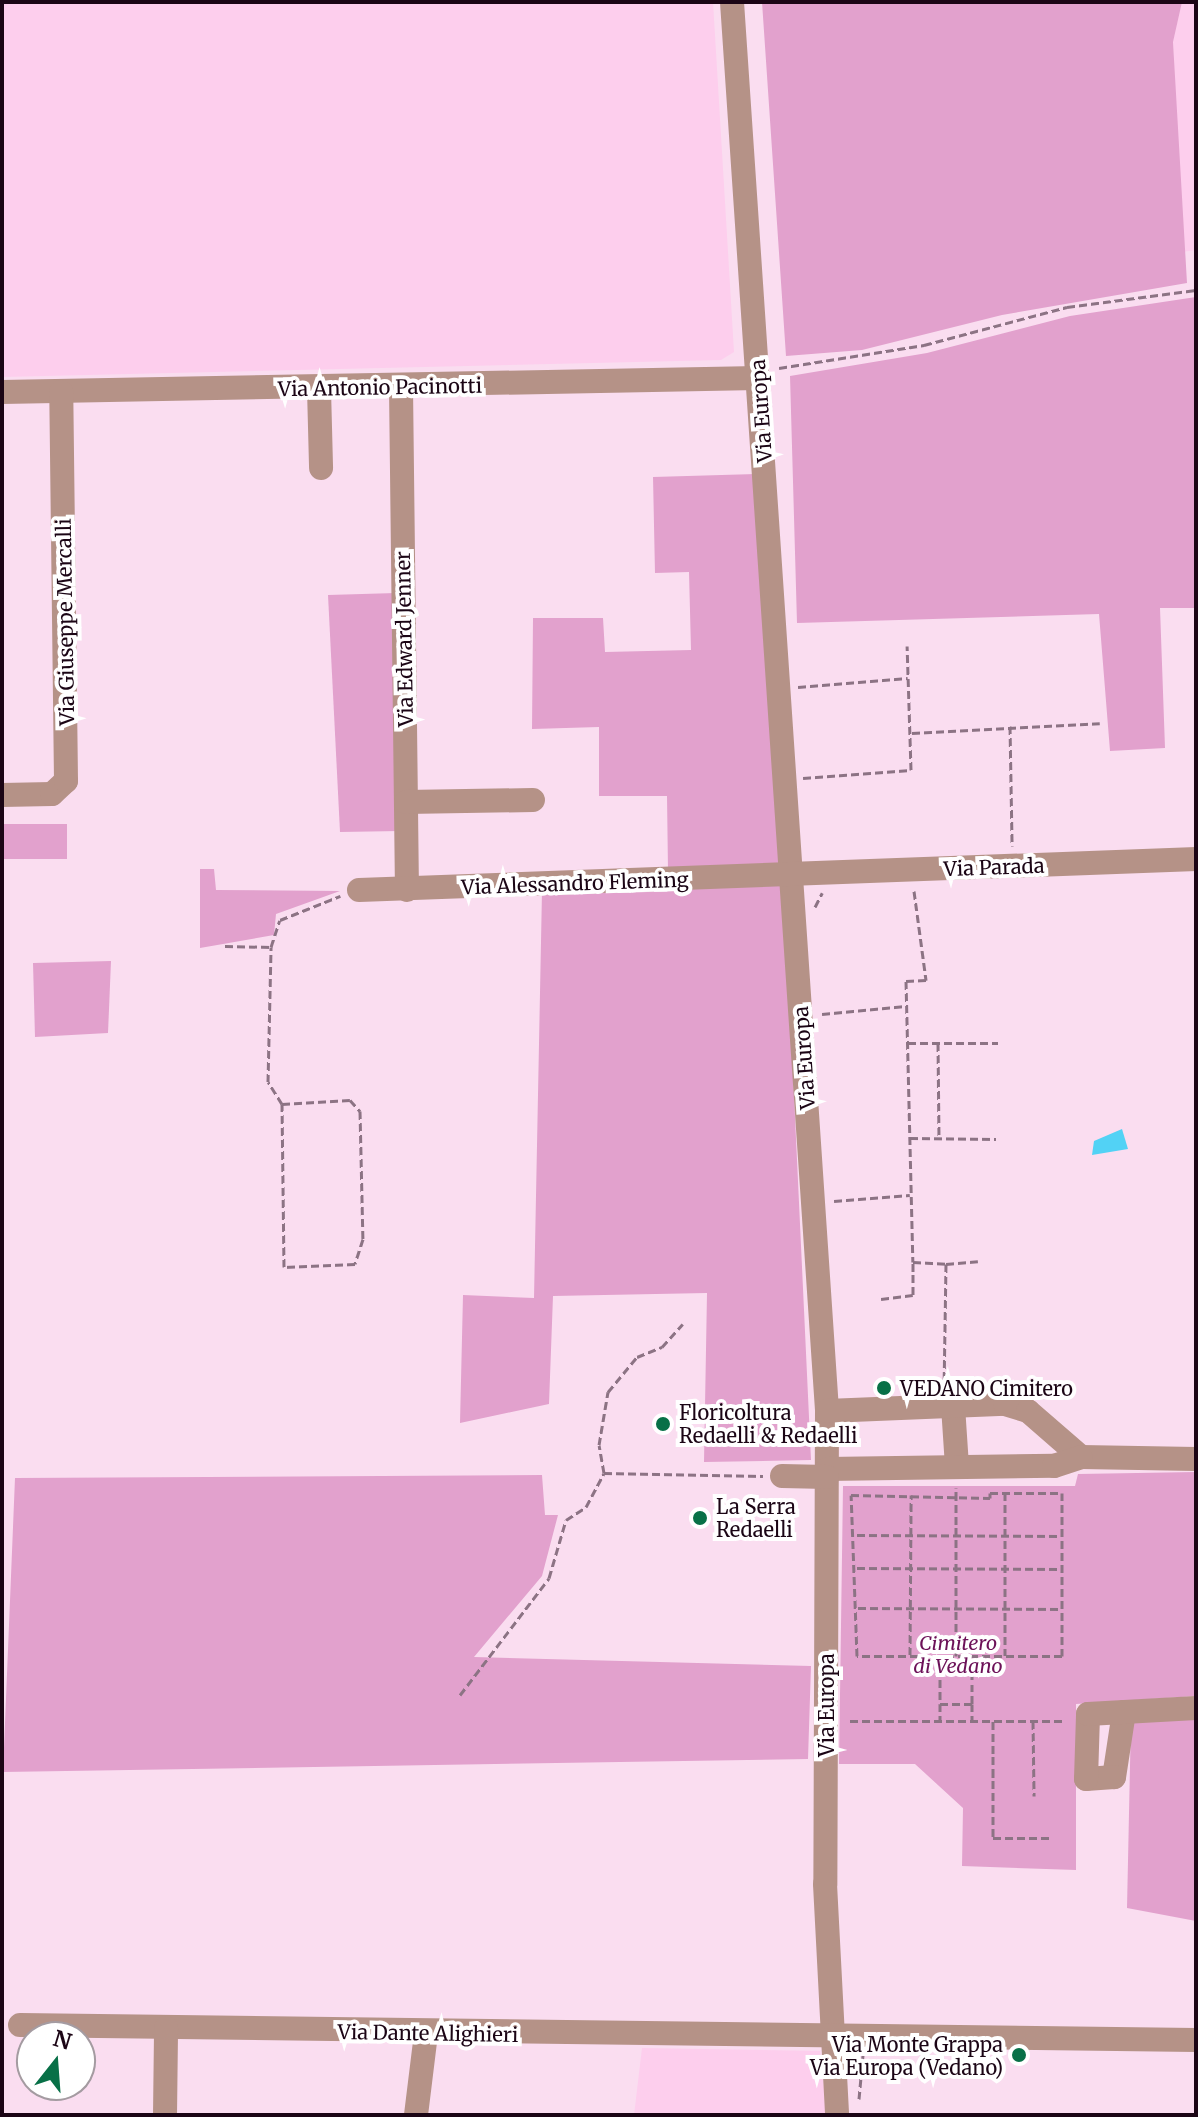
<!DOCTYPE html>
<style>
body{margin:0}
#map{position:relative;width:1198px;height:2117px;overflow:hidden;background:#faddf0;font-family:Merriweather,serif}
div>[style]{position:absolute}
.built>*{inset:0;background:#fdceed}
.green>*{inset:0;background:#e2a1cd}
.water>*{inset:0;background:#52d2f5}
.path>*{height:3px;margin-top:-1.5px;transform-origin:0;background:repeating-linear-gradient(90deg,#8c7384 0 8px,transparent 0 12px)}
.minor>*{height:24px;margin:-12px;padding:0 12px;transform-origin:12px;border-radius:12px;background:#b59287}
.dots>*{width:22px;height:22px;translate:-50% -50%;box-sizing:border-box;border:4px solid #fff;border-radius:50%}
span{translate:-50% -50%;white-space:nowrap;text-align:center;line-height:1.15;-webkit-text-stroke:8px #fff;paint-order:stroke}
.street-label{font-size:20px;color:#1b0515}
.poi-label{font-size:20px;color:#1b0515}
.left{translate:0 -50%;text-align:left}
.right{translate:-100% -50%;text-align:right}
.park-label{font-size:20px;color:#6c1158;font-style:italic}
.frame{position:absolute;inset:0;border:4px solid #1b0515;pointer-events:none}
.north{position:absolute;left:16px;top:2021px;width:80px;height:80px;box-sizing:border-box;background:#fff;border:2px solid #a49ba1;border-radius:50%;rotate:17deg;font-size:22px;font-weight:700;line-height:32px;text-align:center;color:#1b0515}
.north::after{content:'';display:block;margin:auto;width:28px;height:36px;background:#087047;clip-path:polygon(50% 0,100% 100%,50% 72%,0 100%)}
</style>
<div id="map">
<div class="built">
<div style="clip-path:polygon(2px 2px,713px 2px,734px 352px,721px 360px,2px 377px)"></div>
<div style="clip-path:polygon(1182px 2px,1196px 2px,1196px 250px,1182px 252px,1173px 41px)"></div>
<div style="clip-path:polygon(642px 2048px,820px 2051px,827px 2115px,634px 2115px)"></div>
</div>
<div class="green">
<div style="clip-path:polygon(762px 2px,1182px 2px,1173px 42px,1187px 283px,1002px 315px,862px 350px,786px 356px)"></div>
<div style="clip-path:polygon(1196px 297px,1196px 608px,1160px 608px,1165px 748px,1110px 751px,1099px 614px,797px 623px,790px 376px,927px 353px,1070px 316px)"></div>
<div style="clip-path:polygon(756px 474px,784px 868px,668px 871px,667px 796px,599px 796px,599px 727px,532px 729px,533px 618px,603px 618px,605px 652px,691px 650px,689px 572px,655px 573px,653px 477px)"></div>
<div style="clip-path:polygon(396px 593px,400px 831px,340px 832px,328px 595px)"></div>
<div style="clip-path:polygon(2px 824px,67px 824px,67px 859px,2px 859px)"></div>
<div style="clip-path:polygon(200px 869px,214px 869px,216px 890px,340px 891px,276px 914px,274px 935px,200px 948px)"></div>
<div style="clip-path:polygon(784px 881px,811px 1460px,704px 1462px,707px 1293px,553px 1296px,549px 1404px,460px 1423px,463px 1295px,534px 1298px,542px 891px)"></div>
<div style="clip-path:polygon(111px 961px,108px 1033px,35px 1037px,33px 963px)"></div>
<div style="clip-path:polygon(1196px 1472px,1196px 1696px,1076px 1704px,1076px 1870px,962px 1866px,963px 1808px,915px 1764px,839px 1764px,843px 1486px,1075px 1486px,1078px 1474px)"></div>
<div style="clip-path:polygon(542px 1475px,545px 1515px,558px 1515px,542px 1576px,474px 1657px,811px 1666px,808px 1759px,3px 1772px,15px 1478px)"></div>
<div style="clip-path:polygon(1196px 1718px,1196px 1921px,1127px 1908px,1131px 1719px)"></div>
</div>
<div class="water">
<div style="clip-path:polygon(1122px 1129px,1128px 1149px,1092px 1155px,1094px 1141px)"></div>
</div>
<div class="path">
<div style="left:779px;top:368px;width:147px;rotate:-9deg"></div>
<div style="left:924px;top:345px;width:148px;rotate:-14.9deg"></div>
<div style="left:1067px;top:307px;width:130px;rotate:-7.5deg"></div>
<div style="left:798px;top:687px;width:110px;rotate:-4.7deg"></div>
<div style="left:1010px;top:726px;width:120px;rotate:89deg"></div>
<div style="left:912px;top:733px;width:188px;rotate:-3deg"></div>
<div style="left:803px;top:778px;width:108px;rotate:-4.2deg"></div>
<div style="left:911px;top:770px;width:124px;rotate:-91.8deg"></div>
<div style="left:914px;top:891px;width:90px;rotate:82.3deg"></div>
<div style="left:926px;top:980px;width:20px;rotate:177deg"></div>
<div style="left:906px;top:981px;width:281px;rotate:88.6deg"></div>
<div style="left:913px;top:1262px;width:33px;rotate:3deg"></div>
<div style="left:946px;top:1264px;width:122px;rotate:90.9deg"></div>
<div style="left:815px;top:907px;width:16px;rotate:-63deg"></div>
<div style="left:225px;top:946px;width:46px;rotate:1.2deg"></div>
<div style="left:822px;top:1014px;width:84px;rotate:-5.4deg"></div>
<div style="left:908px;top:1043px;width:90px"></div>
<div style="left:938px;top:1043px;width:96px;rotate:89.4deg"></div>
<div style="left:282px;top:1104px;width:68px;rotate:-3.4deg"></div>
<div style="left:350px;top:1100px;width:15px;rotate:48deg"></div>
<div style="left:360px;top:1111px;width:128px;rotate:88.7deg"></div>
<div style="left:363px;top:1239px;width:26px;rotate:108deg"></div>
<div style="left:355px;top:1264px;width:71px;rotate:177.6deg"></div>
<div style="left:284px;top:1267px;width:163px;rotate:-90.7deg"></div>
<div style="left:282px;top:1104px;width:26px;rotate:-122deg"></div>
<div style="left:268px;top:1082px;width:135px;rotate:-88.7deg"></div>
<div style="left:271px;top:947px;width:28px;rotate:-72deg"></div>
<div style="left:280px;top:920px;width:65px;rotate:-21.8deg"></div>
<div style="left:910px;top:1138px;width:86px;rotate:0.7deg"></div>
<div style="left:834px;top:1201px;width:76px;rotate:-4.5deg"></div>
<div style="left:946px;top:1264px;width:32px;rotate:-5deg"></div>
<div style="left:881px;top:1299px;width:32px;rotate:-7deg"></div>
<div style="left:913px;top:1295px;width:32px;rotate:-90deg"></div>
<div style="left:604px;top:1473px;width:28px;rotate:-100deg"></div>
<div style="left:599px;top:1445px;width:54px;rotate:-80.4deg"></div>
<div style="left:608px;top:1392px;width:45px;rotate:-50.4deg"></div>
<div style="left:637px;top:1357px;width:27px;rotate:-22deg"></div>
<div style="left:662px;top:1347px;width:31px;rotate:-48deg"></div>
<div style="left:990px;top:1493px;width:72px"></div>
<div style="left:1062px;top:1493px;width:163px;rotate:90deg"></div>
<div style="left:1062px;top:1656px;width:205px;rotate:180deg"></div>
<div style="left:857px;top:1656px;width:161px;rotate:-92.1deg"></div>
<div style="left:851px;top:1495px;width:139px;rotate:1.2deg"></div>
<div style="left:990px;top:1498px;width:5px;rotate:-90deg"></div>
<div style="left:857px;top:1535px;width:204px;rotate:0.3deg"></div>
<div style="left:857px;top:1568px;width:204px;rotate:0.3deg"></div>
<div style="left:858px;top:1608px;width:204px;rotate:0.3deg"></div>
<div style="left:910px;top:1655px;width:160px;rotate:-89.6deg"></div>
<div style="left:940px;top:1656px;width:48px;rotate:90deg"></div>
<div style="left:940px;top:1704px;width:32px"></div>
<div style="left:972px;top:1704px;width:47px;rotate:-90deg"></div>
<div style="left:956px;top:1656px;width:168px;rotate:-90deg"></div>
<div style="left:1005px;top:1656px;width:163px;rotate:-90deg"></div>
<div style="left:460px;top:1695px;width:147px;rotate:-52.7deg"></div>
<div style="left:549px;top:1578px;width:60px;rotate:-73.7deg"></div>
<div style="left:566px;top:1520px;width:24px;rotate:-33deg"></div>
<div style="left:586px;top:1507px;width:38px;rotate:-62deg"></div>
<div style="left:604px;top:1473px;width:159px;rotate:1.1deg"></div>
<div style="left:940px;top:1704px;width:17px;rotate:90deg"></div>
<div style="left:972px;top:1704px;width:17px;rotate:90deg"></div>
<div style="left:850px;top:1721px;width:216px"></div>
<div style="left:993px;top:1721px;width:117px;rotate:90deg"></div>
<div style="left:993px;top:1838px;width:58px"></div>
<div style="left:1033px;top:1721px;width:75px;rotate:89.2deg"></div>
<div style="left:859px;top:2099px;width:44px;rotate:-84.8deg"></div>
</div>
<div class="minor">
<div style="left:732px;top:2px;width:1412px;rotate:86.14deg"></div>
<div style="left:827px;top:1411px;width:473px;rotate:90.2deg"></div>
<div style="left:825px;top:1884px;width:231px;rotate:87deg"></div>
<div style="left:401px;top:387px;width:503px;rotate:89.32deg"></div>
<div style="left:319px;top:389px;width:79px;rotate:88.5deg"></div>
<div style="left:2px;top:392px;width:756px;rotate:-1.06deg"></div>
<div style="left:2px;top:795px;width:50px;rotate:-1.1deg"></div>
<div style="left:52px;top:794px;width:19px;rotate:-43deg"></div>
<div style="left:66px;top:781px;width:389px;rotate:-90.7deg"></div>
<div style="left:406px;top:802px;width:127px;rotate:-0.9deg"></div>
<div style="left:359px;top:890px;width:838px;rotate:-2.12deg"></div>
<div style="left:953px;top:1406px;width:60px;rotate:86.2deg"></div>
<div style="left:827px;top:1411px;width:178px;rotate:-2.3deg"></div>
<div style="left:1005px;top:1404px;width:24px;rotate:17deg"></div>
<div style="left:1028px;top:1411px;width:70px;rotate:41deg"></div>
<div style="left:1081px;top:1457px;width:115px;rotate:1deg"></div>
<div style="left:827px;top:1469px;width:227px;rotate:-0.8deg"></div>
<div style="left:1054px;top:1466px;width:28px;rotate:-18deg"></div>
<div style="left:782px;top:1476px;width:45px;rotate:1.3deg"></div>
<div style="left:1124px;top:1712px;width:66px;rotate:98.7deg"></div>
<div style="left:1114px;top:1777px;width:28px;rotate:176deg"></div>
<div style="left:1086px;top:1779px;width:65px;rotate:-88.2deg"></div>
<div style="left:1088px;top:1714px;width:108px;rotate:-3.2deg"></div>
<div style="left:20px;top:2025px;width:1176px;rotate:0.73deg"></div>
<div style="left:165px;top:2115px;width:87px;rotate:-89.3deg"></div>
<div style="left:416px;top:2115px;width:82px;rotate:-83deg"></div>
</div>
<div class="dots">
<div style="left:884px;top:1388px;background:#087047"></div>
<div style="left:663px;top:1424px;background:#087047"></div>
<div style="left:700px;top:1518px;background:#087047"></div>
<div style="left:1019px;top:2055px;background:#087047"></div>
</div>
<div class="street-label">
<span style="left:380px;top:387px;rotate:-1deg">Via Antonio Pacinotti</span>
<span style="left:761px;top:411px;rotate:-94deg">Via Europa</span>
<span style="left:65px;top:622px;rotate:-91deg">Via Giuseppe Mercalli</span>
<span style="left:404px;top:639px;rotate:-91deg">Via Edward Jenner</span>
<span style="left:994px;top:867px;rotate:-2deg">Via Parada</span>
<span style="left:575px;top:883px;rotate:-2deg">Via Alessandro Fleming</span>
<span style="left:804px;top:1058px;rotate:-94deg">Via Europa</span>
<span style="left:826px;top:1705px;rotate:-90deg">Via Europa</span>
<span style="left:428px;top:2033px;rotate:1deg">Via Dante Alighieri</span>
</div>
<div class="poi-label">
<span class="left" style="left:900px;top:1388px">VEDANO Cimitero</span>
<span class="left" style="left:679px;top:1424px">Floricoltura<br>Redaelli &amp; Redaelli</span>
<span class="left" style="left:716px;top:1518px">La Serra<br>Redaelli</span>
<span class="right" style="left:1003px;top:2056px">Via Monte Grappa<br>Via Europa (Vedano)</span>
</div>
<div class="park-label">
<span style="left:958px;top:1654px">Cimitero<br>di Vedano</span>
</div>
<div class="frame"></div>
<div class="north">N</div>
</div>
